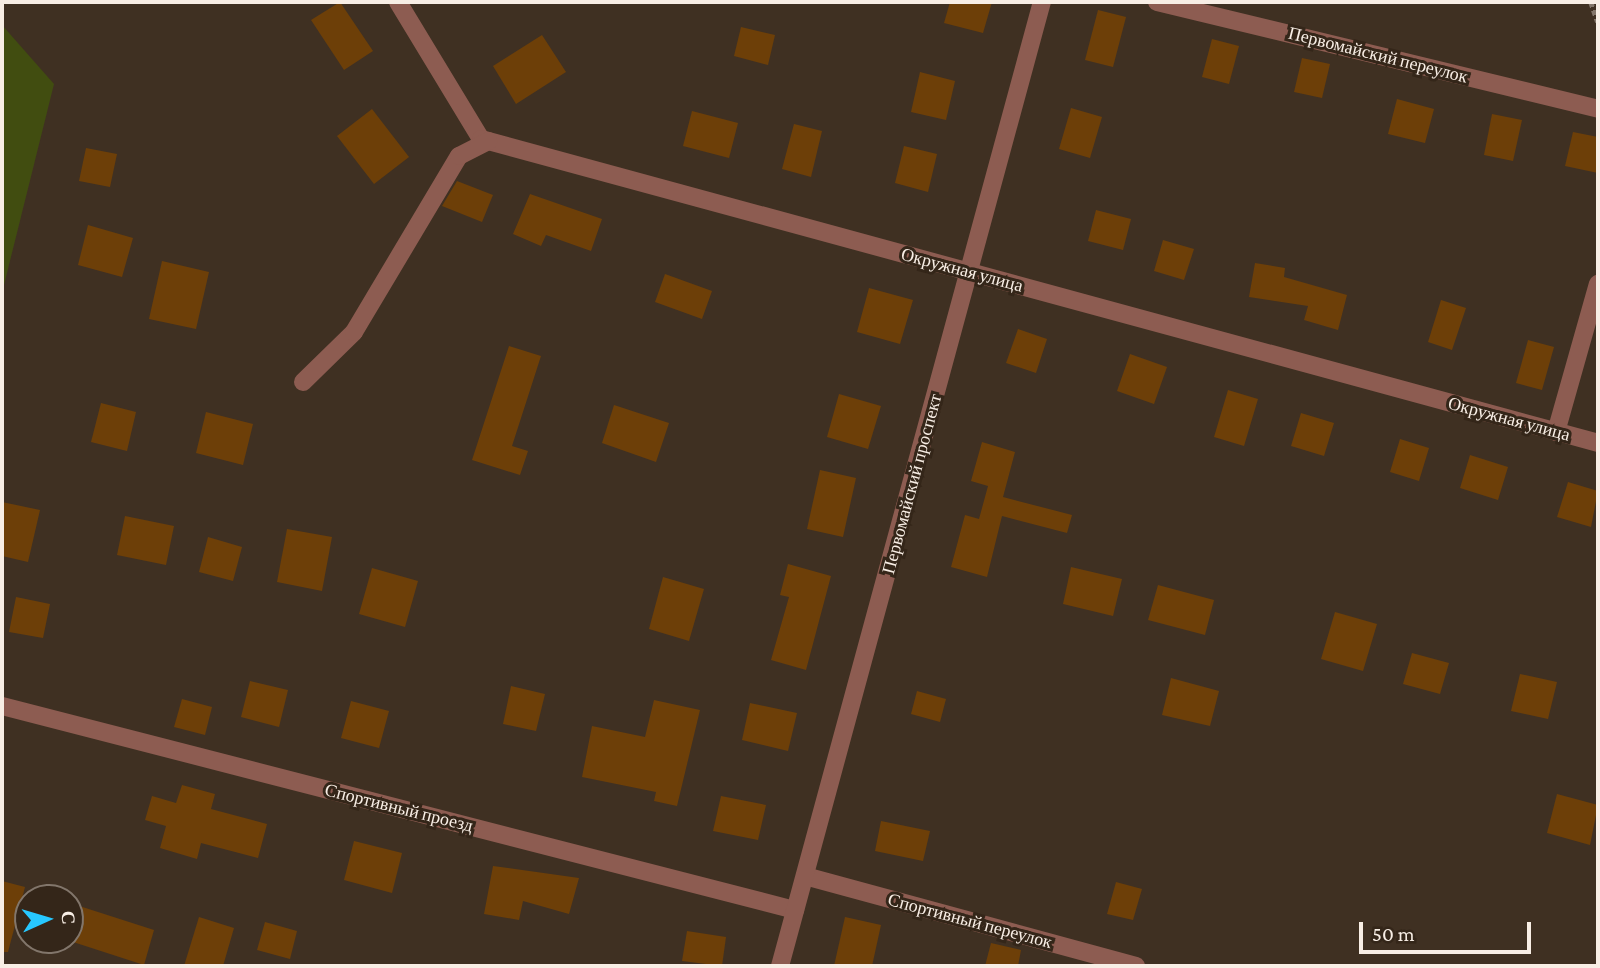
<!DOCTYPE html>
<meta charset="utf-8">
<style>
body{margin:0}
#map{position:relative;width:1600px;height:968px;overflow:hidden;background:#3f3022;font-family:"Crimson Pro",serif}
div>[style]{position:absolute}
.green>*{inset:0;background:#414d10}
.building>*{inset:0;background:#6d3f08}
.path>*{height:4.5px;margin-top:-2.25px;transform-origin:0;background:repeating-linear-gradient(90deg,#83766a 0 5px,transparent 0 8.5px)}
.minor>*{height:18px;margin:-9px;padding:0 9px;transform-origin:9px;border-radius:9px;background:#8d5c51}
span{translate:-50% -50%;white-space:nowrap;text-align:center;line-height:1.15;-webkit-text-stroke:6px #342619;paint-order:stroke}
.street-label{font-size:18px;color:#f8eee5}
.frame{position:absolute;inset:0;border:4px solid #f8eee5;pointer-events:none}
.north{position:absolute;left:14px;top:884px;width:70px;height:70px;box-sizing:border-box;background:#342619;border:2px solid #82766b;border-radius:50%;rotate:86deg;font-size:19px;font-weight:700;line-height:28px;text-align:center;color:#f8eee5}
.north::after{content:'';display:block;margin:auto;width:24px;height:32px;background:#27c8ff;clip-path:polygon(50% 0,100% 100%,50% 72%,0 100%)}
.scale{position:absolute;left:1359px;top:922px;width:172px;height:32px;box-sizing:border-box;border:4px solid #f8eee5;border-top:0;padding-left:9px;font-size:21px;line-height:24px;white-space:nowrap;color:#f8eee5;-webkit-text-stroke:5px #342619;paint-order:stroke}
</style>
<div id="map">
<div class="green">
<div style="clip-path:polygon(2px 25px,54px 84px,2px 293px)"></div>
</div>
<div class="building">
<div style="clip-path:polygon(340px 2px,373px 51px,344px 70px,311px 20px)"></div>
<div style="clip-path:polygon(950px 2px,992px 2px,983px 33px,944px 23px)"></div>
<div style="clip-path:polygon(1098px 10px,1126px 17px,1113px 67px,1085px 60px)"></div>
<div style="clip-path:polygon(741px 27px,775px 35px,768px 65px,734px 56px)"></div>
<div style="clip-path:polygon(542px 35px,566px 72px,516px 104px,493px 66px)"></div>
<div style="clip-path:polygon(1212px 39px,1239px 46px,1229px 84px,1202px 77px)"></div>
<div style="clip-path:polygon(1302px 58px,1330px 64px,1322px 98px,1294px 92px)"></div>
<div style="clip-path:polygon(920px 72px,955px 81px,946px 120px,911px 112px)"></div>
<div style="clip-path:polygon(1397px 99px,1434px 109px,1425px 143px,1388px 134px)"></div>
<div style="clip-path:polygon(1071px 108px,1102px 117px,1090px 158px,1059px 149px)"></div>
<div style="clip-path:polygon(372px 109px,409px 157px,374px 184px,337px 136px)"></div>
<div style="clip-path:polygon(692px 111px,738px 123px,729px 158px,683px 146px)"></div>
<div style="clip-path:polygon(1492px 114px,1522px 120px,1513px 161px,1484px 155px)"></div>
<div style="clip-path:polygon(794px 124px,822px 131px,811px 177px,782px 169px)"></div>
<div style="clip-path:polygon(1573px 132px,1598px 137px,1598px 173px,1565px 166px)"></div>
<div style="clip-path:polygon(904px 146px,937px 154px,928px 192px,895px 183px)"></div>
<div style="clip-path:polygon(86px 148px,117px 154px,110px 187px,79px 181px)"></div>
<div style="clip-path:polygon(457px 181px,493px 195px,482px 222px,442px 206px)"></div>
<div style="clip-path:polygon(530px 194px,602px 219px,591px 251px,546px 235px,541px 246px,513px 234px)"></div>
<div style="clip-path:polygon(1096px 210px,1131px 219px,1123px 250px,1088px 241px)"></div>
<div style="clip-path:polygon(88px 225px,133px 238px,122px 277px,78px 265px)"></div>
<div style="clip-path:polygon(1163px 240px,1194px 249px,1184px 280px,1154px 271px)"></div>
<div style="clip-path:polygon(162px 261px,209px 272px,196px 329px,149px 319px)"></div>
<div style="clip-path:polygon(1255px 263px,1285px 268px,1284px 277px,1347px 295px,1338px 330px,1304px 320px,1308px 306px,1249px 297px)"></div>
<div style="clip-path:polygon(665px 274px,712px 291px,702px 319px,655px 302px)"></div>
<div style="clip-path:polygon(869px 288px,913px 300px,900px 344px,857px 332px)"></div>
<div style="clip-path:polygon(1441px 300px,1466px 308px,1452px 350px,1428px 342px)"></div>
<div style="clip-path:polygon(1018px 329px,1047px 339px,1036px 373px,1006px 363px)"></div>
<div style="clip-path:polygon(1528px 340px,1554px 347px,1542px 390px,1516px 383px)"></div>
<div style="clip-path:polygon(509px 346px,541px 356px,512px 446px,528px 451px,520px 475px,472px 460px)"></div>
<div style="clip-path:polygon(1130px 354px,1167px 367px,1154px 404px,1117px 391px)"></div>
<div style="clip-path:polygon(1228px 390px,1258px 399px,1244px 446px,1214px 437px)"></div>
<div style="clip-path:polygon(839px 394px,881px 406px,868px 449px,827px 437px)"></div>
<div style="clip-path:polygon(101px 403px,136px 412px,127px 451px,91px 442px)"></div>
<div style="clip-path:polygon(614px 405px,669px 423px,656px 462px,602px 443px)"></div>
<div style="clip-path:polygon(206px 412px,253px 424px,243px 465px,196px 453px)"></div>
<div style="clip-path:polygon(1301px 413px,1334px 423px,1324px 456px,1291px 446px)"></div>
<div style="clip-path:polygon(1400px 439px,1429px 448px,1419px 481px,1390px 472px)"></div>
<div style="clip-path:polygon(982px 442px,1015px 452px,1003px 497px,1072px 515px,1067px 533px,1002px 516px,987px 577px,951px 567px,965px 515px,979px 519px,988px 486px,971px 481px)"></div>
<div style="clip-path:polygon(1470px 455px,1508px 467px,1498px 500px,1460px 488px)"></div>
<div style="clip-path:polygon(820px 470px,856px 478px,843px 537px,807px 529px)"></div>
<div style="clip-path:polygon(1568px 482px,1598px 491px,1591px 527px,1557px 517px)"></div>
<div style="clip-path:polygon(2px 502px,40px 510px,28px 562px,2px 556px)"></div>
<div style="clip-path:polygon(125px 516px,174px 526px,166px 565px,117px 555px)"></div>
<div style="clip-path:polygon(287px 529px,332px 537px,322px 591px,277px 582px)"></div>
<div style="clip-path:polygon(208px 537px,242px 547px,233px 581px,199px 572px)"></div>
<div style="clip-path:polygon(788px 564px,831px 576px,806px 670px,771px 660px,789px 597px,780px 595px)"></div>
<div style="clip-path:polygon(1071px 567px,1122px 579px,1113px 616px,1063px 604px)"></div>
<div style="clip-path:polygon(372px 568px,418px 581px,405px 627px,359px 614px)"></div>
<div style="clip-path:polygon(663px 577px,704px 589px,689px 641px,649px 629px)"></div>
<div style="clip-path:polygon(1158px 585px,1214px 600px,1205px 635px,1148px 620px)"></div>
<div style="clip-path:polygon(16px 597px,50px 604px,43px 638px,9px 632px)"></div>
<div style="clip-path:polygon(1335px 612px,1377px 624px,1363px 671px,1321px 659px)"></div>
<div style="clip-path:polygon(1412px 653px,1449px 663px,1440px 694px,1403px 684px)"></div>
<div style="clip-path:polygon(1520px 674px,1557px 682px,1548px 719px,1511px 711px)"></div>
<div style="clip-path:polygon(1171px 678px,1219px 691px,1210px 726px,1162px 715px)"></div>
<div style="clip-path:polygon(250px 681px,288px 690px,279px 727px,241px 717px)"></div>
<div style="clip-path:polygon(511px 686px,545px 694px,536px 731px,503px 724px)"></div>
<div style="clip-path:polygon(917px 691px,946px 699px,940px 722px,911px 714px)"></div>
<div style="clip-path:polygon(182px 699px,212px 707px,205px 735px,174px 727px)"></div>
<div style="clip-path:polygon(654px 700px,700px 710px,677px 806px,654px 801px,656px 792px,582px 777px,592px 726px,645px 737px)"></div>
<div style="clip-path:polygon(351px 701px,389px 711px,379px 748px,341px 738px)"></div>
<div style="clip-path:polygon(750px 703px,797px 713px,788px 751px,742px 740px)"></div>
<div style="clip-path:polygon(182px 785px,215px 794px,211px 809px,267px 824px,258px 858px,201px 843px,197px 859px,160px 848px,166px 826px,145px 820px,152px 796px,176px 803px)"></div>
<div style="clip-path:polygon(1557px 794px,1598px 805px,1590px 845px,1547px 833px)"></div>
<div style="clip-path:polygon(721px 796px,766px 805px,758px 840px,713px 831px)"></div>
<div style="clip-path:polygon(881px 821px,930px 831px,923px 861px,875px 851px)"></div>
<div style="clip-path:polygon(354px 841px,402px 853px,392px 893px,344px 880px)"></div>
<div style="clip-path:polygon(493px 866px,579px 878px,569px 914px,523px 901px,519px 920px,484px 914px)"></div>
<div style="clip-path:polygon(2px 881px,25px 887px,8px 952px,2px 952px)"></div>
<div style="clip-path:polygon(1116px 882px,1142px 889px,1133px 920px,1107px 914px)"></div>
<div style="clip-path:polygon(70px 903px,154px 930px,144px 965px,70px 941px)"></div>
<div style="clip-path:polygon(199px 917px,234px 928px,223px 966px,184px 966px)"></div>
<div style="clip-path:polygon(845px 917px,881px 925px,872px 966px,834px 966px)"></div>
<div style="clip-path:polygon(265px 922px,297px 931px,290px 959px,257px 950px)"></div>
<div style="clip-path:polygon(687px 931px,726px 937px,722px 966px,682px 961px)"></div>
<div style="clip-path:polygon(991px 943px,1021px 950px,1018px 966px,985px 966px)"></div>
</div>
<div class="path">
<div style="left:1591px;top:2px;width:21px;rotate:71deg"></div>
</div>
<div class="minor">
<div style="left:398px;top:2px;width:160px;rotate:58.8deg"></div>
<div style="left:481px;top:139px;width:1158px;rotate:15.22deg"></div>
<div style="left:1157px;top:2px;width:454px;rotate:13.6deg"></div>
<div style="left:303px;top:382px;width:71px;rotate:-44.4deg"></div>
<div style="left:354px;top:332px;width:205px;rotate:-59.2deg"></div>
<div style="left:459px;top:156px;width:33px;rotate:-27deg"></div>
<div style="left:1556px;top:432px;width:154px;rotate:-74.2deg"></div>
<div style="left:2px;top:706px;width:819px;rotate:14.43deg"></div>
<div style="left:805px;top:876px;width:343px;rotate:15.2deg"></div>
<div style="left:780px;top:966px;width:999px;rotate:-74.8deg"></div>
</div>
<div class="street-label">
<span style="left:1378px;top:55px;rotate:14deg">Первомайский переулок</span>
<span style="left:962px;top:270px;rotate:15deg">Окружная улица</span>
<span style="left:1509px;top:419px;rotate:15deg">Окружная улица</span>
<span style="left:912px;top:484px;rotate:-75deg">Первомайский проспект</span>
<span style="left:399px;top:808px;rotate:14deg">Спортивный проезд</span>
<span style="left:970px;top:921px;rotate:15deg">Спортивный переулок</span>
</div>
<div class="frame"></div>
<div class="north">С</div>
<div class="scale">50 m</div>
</div>
